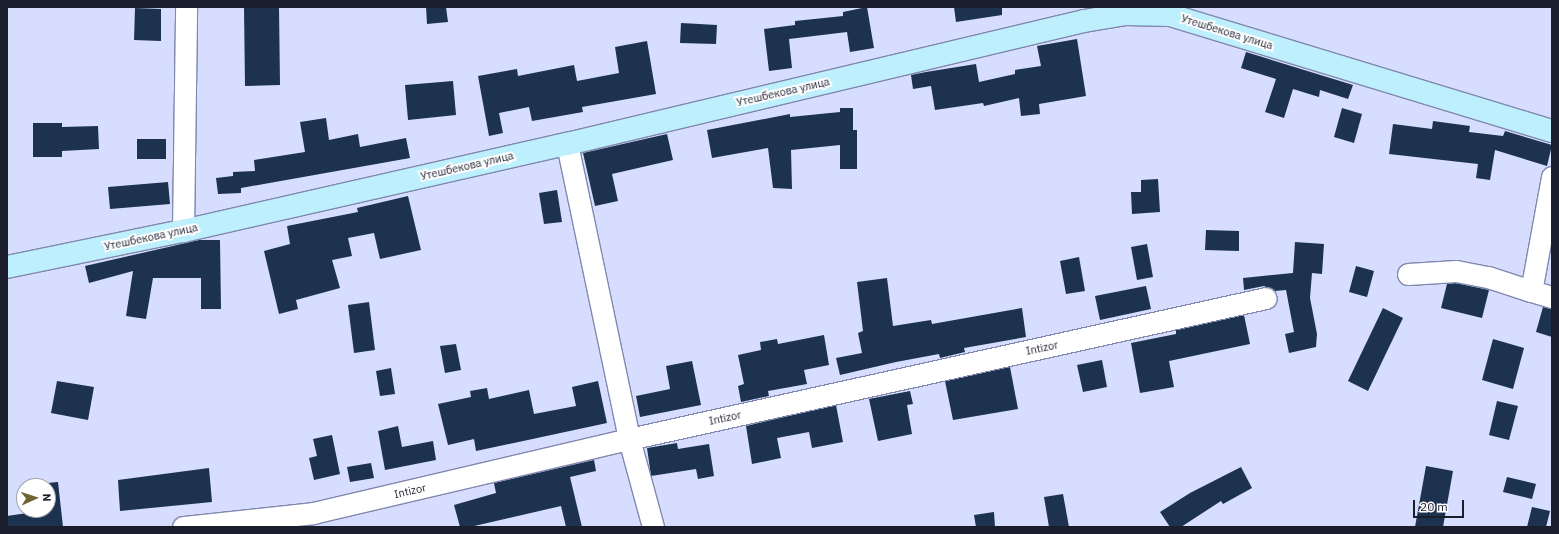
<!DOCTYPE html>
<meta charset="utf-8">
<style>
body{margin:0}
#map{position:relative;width:1559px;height:534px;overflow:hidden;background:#d6ddfe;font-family:"IBM Plex Sans",sans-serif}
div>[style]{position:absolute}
.building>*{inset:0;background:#1d324f}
.roads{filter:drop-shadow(1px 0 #8188ae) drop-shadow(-1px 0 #8188ae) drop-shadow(0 1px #8188ae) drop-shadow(0 -1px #8188ae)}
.minor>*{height:21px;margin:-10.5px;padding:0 10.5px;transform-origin:10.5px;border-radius:10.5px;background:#fff}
.major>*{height:22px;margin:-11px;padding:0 11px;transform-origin:11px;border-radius:11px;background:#beeffc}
span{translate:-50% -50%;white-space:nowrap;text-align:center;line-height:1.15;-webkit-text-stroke:4px #fff;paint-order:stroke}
.street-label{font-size:11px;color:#1a1d2c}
.frame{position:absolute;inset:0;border:8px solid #1a1d2c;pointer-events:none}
.north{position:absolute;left:16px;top:478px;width:40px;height:40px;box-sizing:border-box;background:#fff;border:1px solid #a3a5ab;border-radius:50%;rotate:87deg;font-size:11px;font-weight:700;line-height:16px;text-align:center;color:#1a1d2c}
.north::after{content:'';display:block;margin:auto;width:14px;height:18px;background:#706531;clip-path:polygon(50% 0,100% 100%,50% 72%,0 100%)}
.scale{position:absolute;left:1413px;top:500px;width:51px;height:18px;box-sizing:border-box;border:2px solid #1a1d2c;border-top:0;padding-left:5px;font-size:12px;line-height:14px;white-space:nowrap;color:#1a1d2c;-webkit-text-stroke:3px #fff;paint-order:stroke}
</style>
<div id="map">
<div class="building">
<div style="clip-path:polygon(244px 7px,279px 7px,280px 85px,245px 86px)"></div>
<div style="clip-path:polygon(426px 7px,446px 7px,448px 22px,427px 24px)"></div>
<div style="clip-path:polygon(867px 7px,874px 48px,850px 52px,847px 32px,789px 39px,792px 68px,769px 71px,764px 29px,795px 25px,795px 21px,843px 16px,843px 12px)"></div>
<div style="clip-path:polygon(954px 7px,1002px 7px,1002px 15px,956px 22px)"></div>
<div style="clip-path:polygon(135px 8px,161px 9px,161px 41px,134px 40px)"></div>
<div style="clip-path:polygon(681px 23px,717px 25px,716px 44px,680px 43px)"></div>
<div style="clip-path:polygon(1077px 39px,1086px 96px,1039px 104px,1040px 114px,1021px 116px,1019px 98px,984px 106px,983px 103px,935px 110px,931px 86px,913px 89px,911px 75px,926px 72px,976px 64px,979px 82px,1015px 74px,1015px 70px,1041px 66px,1037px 46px)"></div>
<div style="clip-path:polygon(647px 41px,656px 94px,582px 107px,583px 112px,532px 121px,529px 107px,499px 113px,503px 133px,489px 136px,478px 76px,517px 69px,518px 76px,574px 65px,577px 81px,619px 73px,615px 47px)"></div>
<div style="clip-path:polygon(1246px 52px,1353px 85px,1348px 99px,1320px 90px,1319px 97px,1293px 89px,1284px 118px,1265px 112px,1276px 79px,1241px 68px)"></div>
<div style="clip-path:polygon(453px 81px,456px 115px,408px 120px,405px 85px)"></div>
<div style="clip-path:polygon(840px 108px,853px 108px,853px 130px,857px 130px,857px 169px,840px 169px,840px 145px,791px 150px,792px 189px,773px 188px,768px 148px,712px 158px,707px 130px,790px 114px,790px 117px,840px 112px)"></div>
<div style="clip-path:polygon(1342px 108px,1362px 114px,1354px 143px,1334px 137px)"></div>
<div style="clip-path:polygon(326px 118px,329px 140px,358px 134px,360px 147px,406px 138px,410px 158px,241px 188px,241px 193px,218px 194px,216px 178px,233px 176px,233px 172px,255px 171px,254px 160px,305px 152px,300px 122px)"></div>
<div style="clip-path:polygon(1433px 121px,1470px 126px,1469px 132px,1503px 136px,1505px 131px,1552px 145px,1547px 166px,1495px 150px,1490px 180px,1476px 178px,1478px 164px,1389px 154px,1393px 124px,1432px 129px)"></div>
<div style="clip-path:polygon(33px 123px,62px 123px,62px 127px,98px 126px,99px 149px,62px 151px,62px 157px,33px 157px)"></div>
<div style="clip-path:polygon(667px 134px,673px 160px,612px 174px,618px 201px,595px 206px,583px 153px)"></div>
<div style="clip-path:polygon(137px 139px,166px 139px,166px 159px,137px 159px)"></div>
<div style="clip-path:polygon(1158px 179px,1160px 212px,1132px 214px,1131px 192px,1141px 192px,1141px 180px)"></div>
<div style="clip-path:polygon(168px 182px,170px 204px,110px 209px,108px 187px)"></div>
<div style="clip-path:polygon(557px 190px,562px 222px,544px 224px,539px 193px)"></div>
<div style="clip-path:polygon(408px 196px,421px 250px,380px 259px,374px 233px,348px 238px,352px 256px,332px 260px,340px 288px,296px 300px,298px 309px,279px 314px,264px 251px,290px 244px,287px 226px,358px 212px,357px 208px)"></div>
<div style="clip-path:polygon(1206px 230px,1239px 231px,1239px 251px,1205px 250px)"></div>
<div style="clip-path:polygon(199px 240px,220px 240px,221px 309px,201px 309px,201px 278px,153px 278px,146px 319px,126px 316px,133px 271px,89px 283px,85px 266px)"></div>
<div style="clip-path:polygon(1295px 242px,1324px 244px,1322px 274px,1312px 273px,1310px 298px,1317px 334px,1316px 347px,1289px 353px,1285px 334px,1294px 332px,1286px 290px,1275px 291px,1264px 286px,1244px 290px,1243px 278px,1293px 273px)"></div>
<div style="clip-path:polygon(1147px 244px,1153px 277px,1137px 280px,1131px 247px)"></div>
<div style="clip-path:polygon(1079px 257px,1085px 291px,1066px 294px,1060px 261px)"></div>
<div style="clip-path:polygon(1356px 266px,1374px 271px,1367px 297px,1349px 292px)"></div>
<div style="clip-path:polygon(887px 278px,893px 326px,931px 320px,932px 324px,1022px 308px,1026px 337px,964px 348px,965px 352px,940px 358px,939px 354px,896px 362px,840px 375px,836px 358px,862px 353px,858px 333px,863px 331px,857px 282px)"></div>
<div style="clip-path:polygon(1455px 283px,1489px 290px,1482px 318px,1441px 308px,1447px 284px)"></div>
<div style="clip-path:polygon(1146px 286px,1151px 309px,1100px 320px,1095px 296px)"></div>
<div style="clip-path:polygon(369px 302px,375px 350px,354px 353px,348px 305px)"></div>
<div style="clip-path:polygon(1543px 307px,1552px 309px,1552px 337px,1536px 332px)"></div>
<div style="clip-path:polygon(1383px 308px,1403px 318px,1368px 391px,1348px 381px)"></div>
<div style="clip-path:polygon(1244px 315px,1250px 344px,1169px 361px,1174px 387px,1140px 393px,1131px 343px,1176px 334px,1176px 330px)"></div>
<div style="clip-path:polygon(824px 335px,829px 365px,804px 370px,807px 384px,768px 391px,769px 396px,741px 402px,738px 386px,744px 384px,738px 355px,761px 350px,760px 342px,777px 339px,778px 344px)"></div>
<div style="clip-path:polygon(1493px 339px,1524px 348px,1513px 389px,1482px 380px)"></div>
<div style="clip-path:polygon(456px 344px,461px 370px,445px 373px,440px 346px)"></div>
<div style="clip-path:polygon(1102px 360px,1107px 387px,1083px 392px,1077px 365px)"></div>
<div style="clip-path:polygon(692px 361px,701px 405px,640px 417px,636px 396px,670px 389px,666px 366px)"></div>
<div style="clip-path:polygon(1010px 367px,1018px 409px,953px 420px,945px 381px)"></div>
<div style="clip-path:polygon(391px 368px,395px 394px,380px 396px,376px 371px)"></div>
<div style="clip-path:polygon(57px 381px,94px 387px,88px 420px,51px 413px)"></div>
<div style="clip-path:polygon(598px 381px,607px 423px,476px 451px,474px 439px,448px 445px,438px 404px,471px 397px,470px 391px,487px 388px,489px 399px,529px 390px,534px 414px,576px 406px,572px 387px)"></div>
<div style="clip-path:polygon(910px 391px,913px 404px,907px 405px,912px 434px,878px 441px,869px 399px)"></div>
<div style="clip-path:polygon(1497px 401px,1518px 406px,1509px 440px,1489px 435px)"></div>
<div style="clip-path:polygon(836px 405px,843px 442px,812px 448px,809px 432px,777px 438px,781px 458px,752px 464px,746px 426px)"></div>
<div style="clip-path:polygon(398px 426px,402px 447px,433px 441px,436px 460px,385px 470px,378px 431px)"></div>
<div style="clip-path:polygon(332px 435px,340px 474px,314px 480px,309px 458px,317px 456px,313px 439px)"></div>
<div style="clip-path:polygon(677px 443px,678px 449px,709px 444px,714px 476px,698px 479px,696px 469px,651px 476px,647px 448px)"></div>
<div style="clip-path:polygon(594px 460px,596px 471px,570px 477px,582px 527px,566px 527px,561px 506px,470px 527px,460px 527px,454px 505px,496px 493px,494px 483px)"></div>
<div style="clip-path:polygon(371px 463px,374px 478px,350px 482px,347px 467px)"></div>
<div style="clip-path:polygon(1426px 466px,1453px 471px,1443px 527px,1415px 527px)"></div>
<div style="clip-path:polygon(1241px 467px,1252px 488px,1223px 504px,1221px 501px,1181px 527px,1170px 527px,1160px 512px,1190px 493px)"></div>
<div style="clip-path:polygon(209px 468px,212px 502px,120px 511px,118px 480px)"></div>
<div style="clip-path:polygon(1507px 477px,1536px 484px,1532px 499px,1503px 492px)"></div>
<div style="clip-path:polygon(58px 482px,63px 527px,7px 527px,7px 516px,48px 510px,48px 486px,36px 484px)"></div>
<div style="clip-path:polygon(1063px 494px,1069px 527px,1049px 527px,1044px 497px)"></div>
<div style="clip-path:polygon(1532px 507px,1550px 511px,1546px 527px,1527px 527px)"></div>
<div style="clip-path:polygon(994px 512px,995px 527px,976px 527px,974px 515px)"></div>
</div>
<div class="roads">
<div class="minor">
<div style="left:567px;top:144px;width:301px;rotate:78.1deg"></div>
<div style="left:629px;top:439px;width:91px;rotate:74.7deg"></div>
<div style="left:1552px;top:177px;width:116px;rotate:100.4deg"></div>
<div style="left:1531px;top:291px;width:22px;rotate:16deg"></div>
<div style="left:183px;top:231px;width:224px;rotate:-89.2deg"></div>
<div style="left:1408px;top:274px;width:48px;rotate:-3.6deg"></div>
<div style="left:1456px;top:271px;width:33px;rotate:11deg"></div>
<div style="left:1488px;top:277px;width:45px;rotate:18deg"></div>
<div style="left:183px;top:527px;width:131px;rotate:-6.1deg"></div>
<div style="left:313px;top:513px;width:325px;rotate:-13.2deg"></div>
<div style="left:629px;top:439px;width:652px;rotate:-12.48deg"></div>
</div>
<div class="major">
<div style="left:7px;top:267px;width:180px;rotate:-11.6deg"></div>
<div style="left:183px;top:231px;width:394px;rotate:-12.8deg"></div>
<div style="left:567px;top:144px;width:531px;rotate:-13.38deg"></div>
<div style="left:1084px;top:21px;width:43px;rotate:-9.5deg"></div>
<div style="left:1126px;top:14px;width:44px;rotate:1.3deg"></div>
<div style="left:1170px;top:15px;width:399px;rotate:16.9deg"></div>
</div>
</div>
<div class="street-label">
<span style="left:1227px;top:32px;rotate:17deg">Утешбекова улица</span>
<span style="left:783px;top:92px;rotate:-13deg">Утешбекова улица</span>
<span style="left:467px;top:166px;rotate:-13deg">Утешбекова улица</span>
<span style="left:151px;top:237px;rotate:-12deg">Утешбекова улица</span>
<span style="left:1042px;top:348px;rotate:-12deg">Intizor</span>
<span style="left:725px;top:418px;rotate:-12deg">Intizor</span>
<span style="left:410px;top:491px;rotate:-13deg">Intizor</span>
</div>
<div class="frame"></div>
<div class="north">N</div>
<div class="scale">20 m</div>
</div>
